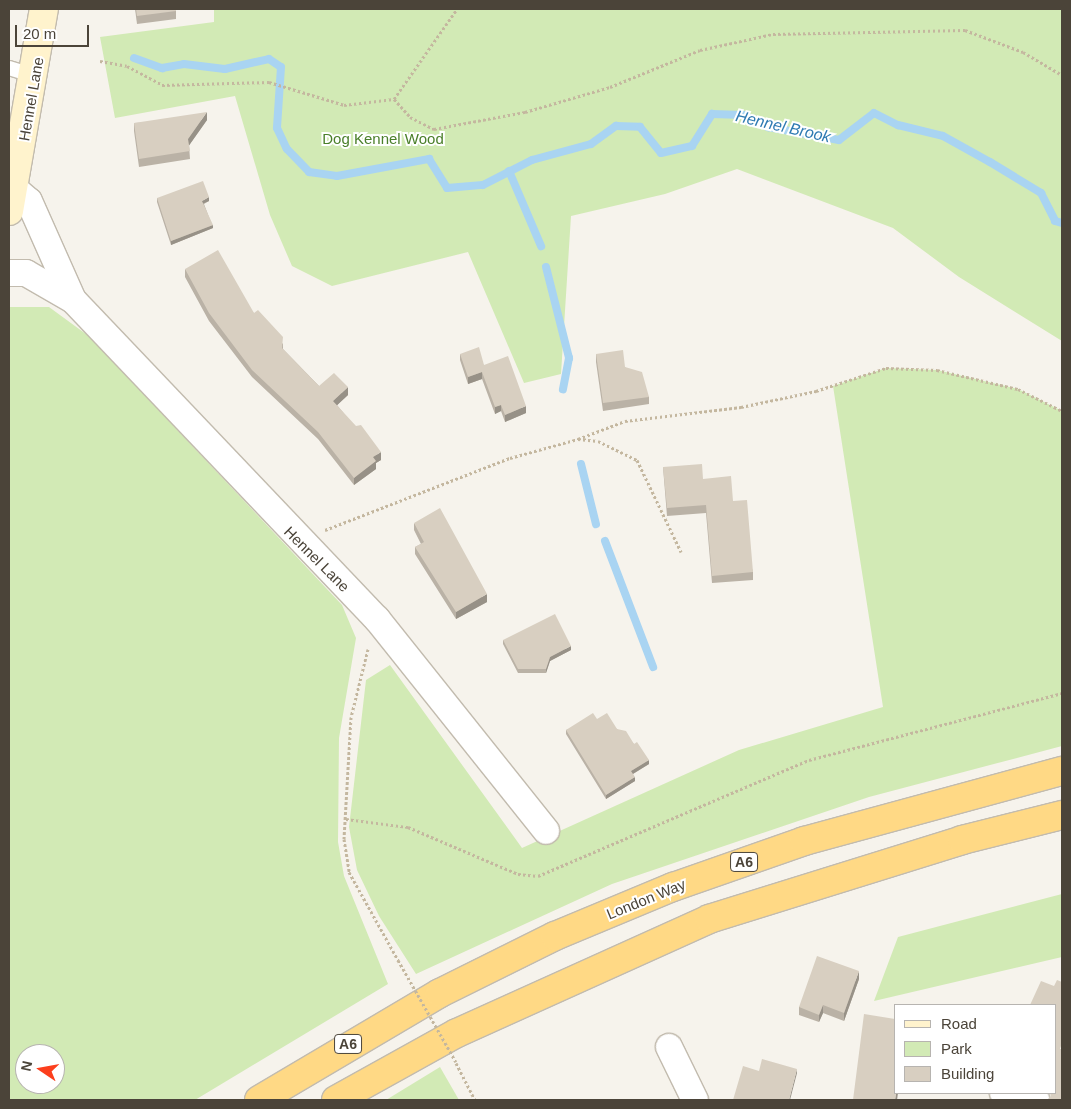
<!DOCTYPE html>
<style>
body{margin:0}
#map{position:relative;width:1071px;height:1109px;overflow:hidden;background:#f6f3ec;font-family:Helvetica,sans-serif}
div>[style]{position:absolute}
.green>*{inset:0;background:#d2eab5}
.stream>*{height:8px;margin:-4px;padding:0 4px;transform-origin:4px;border-radius:4px;background:#a9d4f2}
.path>*{height:3px;margin-top:-1.5px;transform-origin:0;background:repeating-linear-gradient(90deg,#c4b79f 0 2.5px,transparent 0 5px)}
.roads{filter:drop-shadow(1px 0 #c2bbae) drop-shadow(-1px 0 #c2bbae) drop-shadow(0 1px #c2bbae) drop-shadow(0 -1px #c2bbae)}
.service>*{height:14px;margin:-7px;padding:0 7px;transform-origin:7px;border-radius:7px;background:#fff}
.minor>*{height:26px;margin:-13px;padding:0 13px;transform-origin:13px;border-radius:13px;background:#fff}
.secondary>*{height:28px;margin:-14px;padding:0 14px;transform-origin:14px;border-radius:14px;background:#fff3cd}
.trunk>*{height:28px;margin:-14px;padding:0 14px;transform-origin:14px;border-radius:14px;background:#ffd985}
.path-bridge>*{height:3px;margin-top:-1.5px;transform-origin:0;background:repeating-linear-gradient(90deg,#c4b79f 0 2.5px,transparent 0 5px)}
.wall>*{inset:0;background:#bab2a6}
.shaded-wall>*{inset:0;background:#979187}
.building>*{inset:0;background:#d8cfc1}
span{translate:-50% -50%;white-space:nowrap;text-align:center;line-height:1.15;-webkit-text-stroke:4px #fff;paint-order:stroke}
.shield-label span{padding:1px 4px;background:#fff;border:1px solid;border-radius:4px;-webkit-text-stroke-width:0}
.shield-label{font-size:14px;color:#4b4439;font-weight:700}
.street-label{font-size:15px;color:#4b4439}
.park-label{font-size:15px;color:#4a7f2a}
.water-label{font-size:16px;color:#2e7ab2;font-style:italic}
.frame{position:absolute;inset:0;border:10px solid #4b4439;pointer-events:none}
.legend{position:absolute;left:894px;top:1004px;width:162px;height:90px;box-sizing:border-box;background:#fff;border:1px solid #b7b4b0;margin:0;padding:6px 9px;list-style:none;font-size:15px;color:#4b4439}
.legend li{display:flex;align-items:center;gap:10px;height:25px}
.legend b{width:25px;border:1px solid #b7b4b0}
.north{position:absolute;left:15px;top:1044px;width:50px;height:50px;box-sizing:border-box;background:#fff;border:1px solid #b7b4b0;border-radius:50%;rotate:282deg;font-size:14px;font-weight:700;line-height:20px;text-align:center;color:#4b4439}
.north::after{content:'';display:block;margin:auto;width:18px;height:22px;background:#fc3f1d;clip-path:polygon(50% 0,100% 100%,50% 72%,0 100%)}
.scale{position:absolute;left:15px;top:25px;width:74px;height:22px;box-sizing:border-box;border:2px solid #4b4439;border-top:0;padding-left:6px;font-size:15px;line-height:18px;white-space:nowrap;color:#4b4439;-webkit-text-stroke:4px #fff;paint-order:stroke}
</style>
<div id="map">
<div class="green">
<div style="clip-path:polygon(214px 9px,1062px 9px,1062px 341px,959px 277px,893px 228px,737px 169px,665px 194px,571px 216px,561px 374px,524px 383px,468px 252px,332px 286px,292px 266px,270px 215px,235px 96px,115px 118px,100px 37px,214px 22px)"></div>
<div style="clip-path:polygon(evenodd,9px 307px,49px 307px,90px 337px,342px 605px,356px 638px,339px 738px,338px 842px,344px 876px,388px 984px,195px 1100px,9px 1100px,9px 307px,25px 1054px,55px 1054px,55px 1084px,25px 1084px,25px 1054px)"></div>
<div style="clip-path:polygon(886px 368px,937px 370px,1018px 389px,1062px 411px,1062px 746px,869px 797px,612px 884px,416px 974px,379px 916px,357px 870px,349px 827px,366px 680px,390px 665px,522px 848px,739px 750px,883px 707px,833px 386px)"></div>
<div style="clip-path:polygon(1062px 894px,1062px 957px,874px 1001px,898px 937px)"></div>
<div style="clip-path:polygon(440px 1067px,459px 1100px,386px 1100px)"></div>
</div>
<div class="stream">
<div style="left:134px;top:58px;width:30px;rotate:20deg"></div>
<div style="left:162px;top:68px;width:22px;rotate:-10deg"></div>
<div style="left:184px;top:64px;width:41px;rotate:7deg"></div>
<div style="left:225px;top:69px;width:45px;rotate:-12.8deg"></div>
<div style="left:269px;top:59px;width:14px;rotate:34deg"></div>
<div style="left:281px;top:67px;width:61px;rotate:93.8deg"></div>
<div style="left:277px;top:128px;width:23px;rotate:65deg"></div>
<div style="left:287px;top:149px;width:32px;rotate:46deg"></div>
<div style="left:309px;top:172px;width:28px;rotate:8deg"></div>
<div style="left:337px;top:176px;width:94px;rotate:-10.5deg"></div>
<div style="left:429px;top:159px;width:34px;rotate:58deg"></div>
<div style="left:447px;top:188px;width:36px;rotate:-5deg"></div>
<div style="left:483px;top:185px;width:55px;rotate:-27deg"></div>
<div style="left:532px;top:160px;width:61px;rotate:-15.2deg"></div>
<div style="left:591px;top:144px;width:31px;rotate:-36deg"></div>
<div style="left:616px;top:126px;width:24px;rotate:2deg"></div>
<div style="left:640px;top:127px;width:33px;rotate:51deg"></div>
<div style="left:661px;top:153px;width:32px;rotate:-13deg"></div>
<div style="left:692px;top:146px;width:38px;rotate:-58deg"></div>
<div style="left:712px;top:114px;width:32px;rotate:2deg"></div>
<div style="left:744px;top:115px;width:27px;rotate:27deg"></div>
<div style="left:768px;top:127px;width:72px;rotate:10.4deg"></div>
<div style="left:839px;top:140px;width:44px;rotate:-37.6deg"></div>
<div style="left:874px;top:113px;width:27px;rotate:27deg"></div>
<div style="left:898px;top:125px;width:46px;rotate:13.7deg"></div>
<div style="left:943px;top:136px;width:54px;rotate:29deg"></div>
<div style="left:990px;top:162px;width:60px;rotate:31.3deg"></div>
<div style="left:1041px;top:193px;width:31px;rotate:63deg"></div>
<div style="left:1055px;top:221px;width:7px;rotate:16deg"></div>
<div style="left:509px;top:171px;width:82px;rotate:66.9deg"></div>
<div style="left:546px;top:267px;width:94px;rotate:75.8deg"></div>
<div style="left:569px;top:358px;width:32px;rotate:101deg"></div>
<div style="left:581px;top:464px;width:62px;rotate:76deg"></div>
<div style="left:605px;top:541px;width:135px;rotate:69.1deg"></div>
</div>
<div class="path">
<div style="left:100px;top:61px;width:27px;rotate:10deg"></div>
<div style="left:127px;top:66px;width:40px;rotate:28deg"></div>
<div style="left:162px;top:85px;width:107px;rotate:-1.6deg"></div>
<div style="left:269px;top:82px;width:78px;rotate:17deg"></div>
<div style="left:344px;top:105px;width:50px;rotate:-6.8deg"></div>
<div style="left:394px;top:99px;width:110px;rotate:-55deg"></div>
<div style="left:394px;top:99px;width:24px;rotate:48deg"></div>
<div style="left:410px;top:117px;width:27px;rotate:27deg"></div>
<div style="left:434px;top:129px;width:93px;rotate:-10.6deg"></div>
<div style="left:525px;top:112px;width:89px;rotate:-16.4deg"></div>
<div style="left:610px;top:87px;width:97px;rotate:-22.3deg"></div>
<div style="left:700px;top:50px;width:75px;rotate:-12.4deg"></div>
<div style="left:773px;top:34px;width:192px;rotate:-1.2deg"></div>
<div style="left:965px;top:30px;width:62px;rotate:20.8deg"></div>
<div style="left:1023px;top:52px;width:45px;rotate:30.5deg"></div>
<div style="left:578px;top:439px;width:50px;rotate:-21deg"></div>
<div style="left:625px;top:421px;width:117px;rotate:-6.9deg"></div>
<div style="left:741px;top:407px;width:77px;rotate:-12deg"></div>
<div style="left:816px;top:391px;width:74px;rotate:-18.2deg"></div>
<div style="left:886px;top:368px;width:51px;rotate:2.2deg"></div>
<div style="left:937px;top:370px;width:83px;rotate:13.2deg"></div>
<div style="left:1018px;top:389px;width:49px;rotate:26.6deg"></div>
<div style="left:325px;top:530px;width:199px;rotate:-21.3deg"></div>
<div style="left:510px;top:458px;width:71px;rotate:-15.6deg"></div>
<div style="left:578px;top:439px;width:20px;rotate:6deg"></div>
<div style="left:598px;top:441px;width:43px;rotate:26deg"></div>
<div style="left:637px;top:460px;width:102px;rotate:64.4deg"></div>
<div style="left:368px;top:649px;width:70px;rotate:104deg"></div>
<div style="left:351px;top:717px;width:122px;rotate:93.3deg"></div>
<div style="left:344px;top:839px;width:33px;rotate:81deg"></div>
<div style="left:349px;top:872px;width:101px;rotate:60.9deg"></div>
<div style="left:346px;top:819px;width:63px;rotate:7.4deg"></div>
<div style="left:408px;top:827px;width:120px;rotate:23.1deg"></div>
<div style="left:518px;top:874px;width:20px;rotate:6deg"></div>
<div style="left:538px;top:876px;width:295px;rotate:-23.2deg"></div>
<div style="left:809px;top:760px;width:262px;rotate:-14.8deg"></div>
<div style="left:456px;top:1063px;width:42px;rotate:62.8deg"></div>
</div>
<div class="roads">
<div class="service">
<div style="left:9px;top:68px;width:28px;rotate:17deg"></div>
</div>
<div class="minor">
<div style="left:15px;top:189px;width:18px;rotate:41deg"></div>
<div style="left:29px;top:201px;width:108px;rotate:66deg"></div>
<div style="left:9px;top:273px;width:17px"></div>
<div style="left:26px;top:273px;width:54px;rotate:29.9deg"></div>
<div style="left:73px;top:300px;width:441px;rotate:46.4deg"></div>
<div style="left:377px;top:619px;width:271px;rotate:51.4deg"></div>
<div style="left:669px;top:1047px;width:59px;rotate:63.9deg"></div>
<div style="left:1003px;top:1093px;width:34px;rotate:12deg"></div>
</div>
<div class="secondary">
<div style="left:9px;top:211px;width:205px;rotate:-80.2deg"></div>
</div>
<div class="trunk">
<div style="left:259px;top:1100px;width:210px;rotate:-30.6deg"></div>
<div style="left:440px;top:993px;width:128px;rotate:-26.4deg"></div>
<div style="left:555px;top:936px;width:128px;rotate:-22.6deg"></div>
<div style="left:673px;top:887px;width:139px;rotate:-19.3deg"></div>
<div style="left:804px;top:841px;width:267px;rotate:-15.2deg"></div>
<div style="left:336px;top:1100px;width:138px;rotate:-29deg"></div>
<div style="left:457px;top:1033px;width:277px;rotate:-24.3deg"></div>
<div style="left:709px;top:919px;width:265px;rotate:-17.3deg"></div>
<div style="left:962px;top:840px;width:103px;rotate:-14deg"></div>
</div>
</div>
<div class="path-bridge">
<div style="left:398px;top:960px;width:117px;rotate:60.4deg"></div>
</div>
<div class="wall">
<div style="clip-path:polygon(135px 9px,176px 9px,176px 19px,137px 24px)"></div>
<div style="clip-path:polygon(207px 120px,189px 145px,190px 159px,139px 167px,134px 131px,134px 123px)"></div>
<div style="clip-path:polygon(157px 198px,209px 201px,204px 204px,213px 228px,171px 245px,157px 202px)"></div>
<div style="clip-path:polygon(185px 269px,254px 313px,283px 344px,283px 349px,319px 386px,348px 395px,337px 405px,381px 460px,376px 463px,376px 469px,354px 485px,318px 439px,252px 377px,209px 321px,185px 277px)"></div>
<div style="clip-path:polygon(460px 354px,484px 365px,526px 413px,505px 422px,501px 411px,495px 414px,482px 379px,468px 384px,460px 360px)"></div>
<div style="clip-path:polygon(596px 354px,625px 367px,649px 397px,649px 404px,603px 411px,596px 362px)"></div>
<div style="clip-path:polygon(663px 467px,703px 479px,733px 501px,753px 572px,753px 580px,712px 583px,706px 513px,667px 516px)"></div>
<div style="clip-path:polygon(414px 523px,487px 602px,456px 619px,415px 554px,415px 547px,421px 544px,414px 530px)"></div>
<div style="clip-path:polygon(503px 640px,571px 650px,550px 661px,546px 673px,518px 673px,503px 644px)"></div>
<div style="clip-path:polygon(597px 719px,617px 729px,634px 744px,649px 764px,633px 774px,635px 781px,606px 799px,566px 734px,566px 730px)"></div>
<div style="clip-path:polygon(859px 979px,844px 1021px,823px 1013px,819px 1022px,799px 1015px,799px 1007px)"></div>
</div>
<div class="shaded-wall">
<div style="clip-path:polygon(207px 112px,207px 120px,188px 147px,188px 139px)"></div>
<div style="clip-path:polygon(209px 197px,209px 201px,202px 204px,202px 201px)"></div>
<div style="clip-path:polygon(213px 225px,213px 228px,171px 245px,171px 241px)"></div>
<div style="clip-path:polygon(482px 372px,482px 379px,468px 384px,468px 377px)"></div>
<div style="clip-path:polygon(348px 387px,348px 395px,333px 409px,333px 401px)"></div>
<div style="clip-path:polygon(501px 405px,501px 411px,495px 414px,495px 407px)"></div>
<div style="clip-path:polygon(526px 406px,526px 413px,505px 422px,505px 415px)"></div>
<div style="clip-path:polygon(381px 452px,381px 460px,376px 463px,376px 469px,354px 485px,354px 478px,373px 457px)"></div>
<div style="clip-path:polygon(487px 594px,487px 602px,456px 619px,456px 612px)"></div>
<div style="clip-path:polygon(571px 646px,571px 650px,550px 661px,546px 673px,546px 669px,550px 657px)"></div>
<div style="clip-path:polygon(649px 760px,649px 764px,631px 775px,631px 771px)"></div>
<div style="clip-path:polygon(635px 777px,635px 781px,606px 799px,606px 795px)"></div>
<div style="clip-path:polygon(859px 971px,859px 979px,844px 1021px,844px 1013px)"></div>
<div style="clip-path:polygon(823px 1005px,823px 1013px,819px 1022px,819px 1015px)"></div>
<div style="clip-path:polygon(797px 1069px,797px 1073px,790px 1100px,789px 1100px)"></div>
<div style="clip-path:polygon(896px 1093px,898px 1093px,897px 1100px,895px 1100px)"></div>
</div>
<div class="building">
<div style="clip-path:polygon(136px 9px,176px 9px,176px 11px,137px 16px)"></div>
<div style="clip-path:polygon(207px 112px,188px 139px,190px 151px,139px 159px,134px 123px)"></div>
<div style="clip-path:polygon(203px 181px,209px 197px,202px 201px,213px 225px,171px 241px,157px 198px)"></div>
<div style="clip-path:polygon(218px 250px,254px 313px,258px 310px,283px 337px,282px 348px,319px 386px,334px 373px,348px 387px,333px 401px,356px 426px,361px 425px,381px 452px,373px 457px,376px 461px,354px 478px,318px 432px,252px 370px,209px 313px,185px 269px)"></div>
<div style="clip-path:polygon(479px 347px,484px 365px,508px 356px,526px 406px,505px 415px,501px 405px,495px 407px,482px 372px,468px 377px,460px 354px)"></div>
<div style="clip-path:polygon(623px 350px,625px 367px,642px 372px,649px 397px,603px 403px,596px 354px)"></div>
<div style="clip-path:polygon(702px 464px,703px 479px,731px 476px,733px 501px,747px 500px,753px 572px,712px 576px,706px 505px,667px 508px,663px 467px)"></div>
<div style="clip-path:polygon(440px 508px,487px 594px,456px 612px,415px 547px,424px 542px,414px 523px)"></div>
<div style="clip-path:polygon(555px 614px,571px 646px,550px 657px,546px 669px,518px 669px,503px 640px)"></div>
<div style="clip-path:polygon(593px 713px,597px 719px,607px 713px,617px 729px,626px 731px,634px 744px,637px 742px,649px 760px,631px 771px,635px 777px,606px 795px,566px 730px)"></div>
<div style="clip-path:polygon(817px 956px,859px 971px,844px 1013px,823px 1005px,819px 1015px,799px 1007px)"></div>
<div style="clip-path:polygon(1057px 980px,1062px 982px,1062px 1043px,1060px 1049px,1062px 1049px,1062px 1100px,1047px 1100px,1051px 1096px,1050px 1093px,1055px 1093px,1055px 1005px,1030px 1005px,1041px 981px,1054px 986px)"></div>
<div style="clip-path:polygon(864px 1014px,895px 1019px,895px 1093px,896px 1093px,895px 1100px,853px 1100px)"></div>
<div style="clip-path:polygon(762px 1059px,797px 1069px,789px 1100px,733px 1100px,743px 1066px,759px 1071px)"></div>
</div>
<div class="shield-label">
<span style="left:744px;top:862px">A6</span>
<span style="left:348px;top:1044px">A6</span>
</div>
<div class="street-label">
<span style="left:31px;top:99px;rotate:-80deg">Hennel Lane</span>
<span style="left:317px;top:559px;rotate:45deg">Hennel Lane</span>
<span style="left:646px;top:899px;rotate:-22deg">London Way</span>
</div>
<div class="park-label">
<span style="left:383px;top:139px">Dog Kennel Wood</span>
</div>
<div class="water-label">
<span style="left:783px;top:127px;rotate:13deg">Hennel Brook</span>
</div>
<div class="frame"></div>
<ul class="legend">
<li><b style="height:6px;background:#fff3cd"></b>Road</li>
<li><b style="height:14px;background:#d2eab5"></b>Park</li>
<li><b style="height:14px;background:#d8cfc1"></b>Building</li>
</ul>
<div class="north">N</div>
<div class="scale">20 m</div>
</div>
